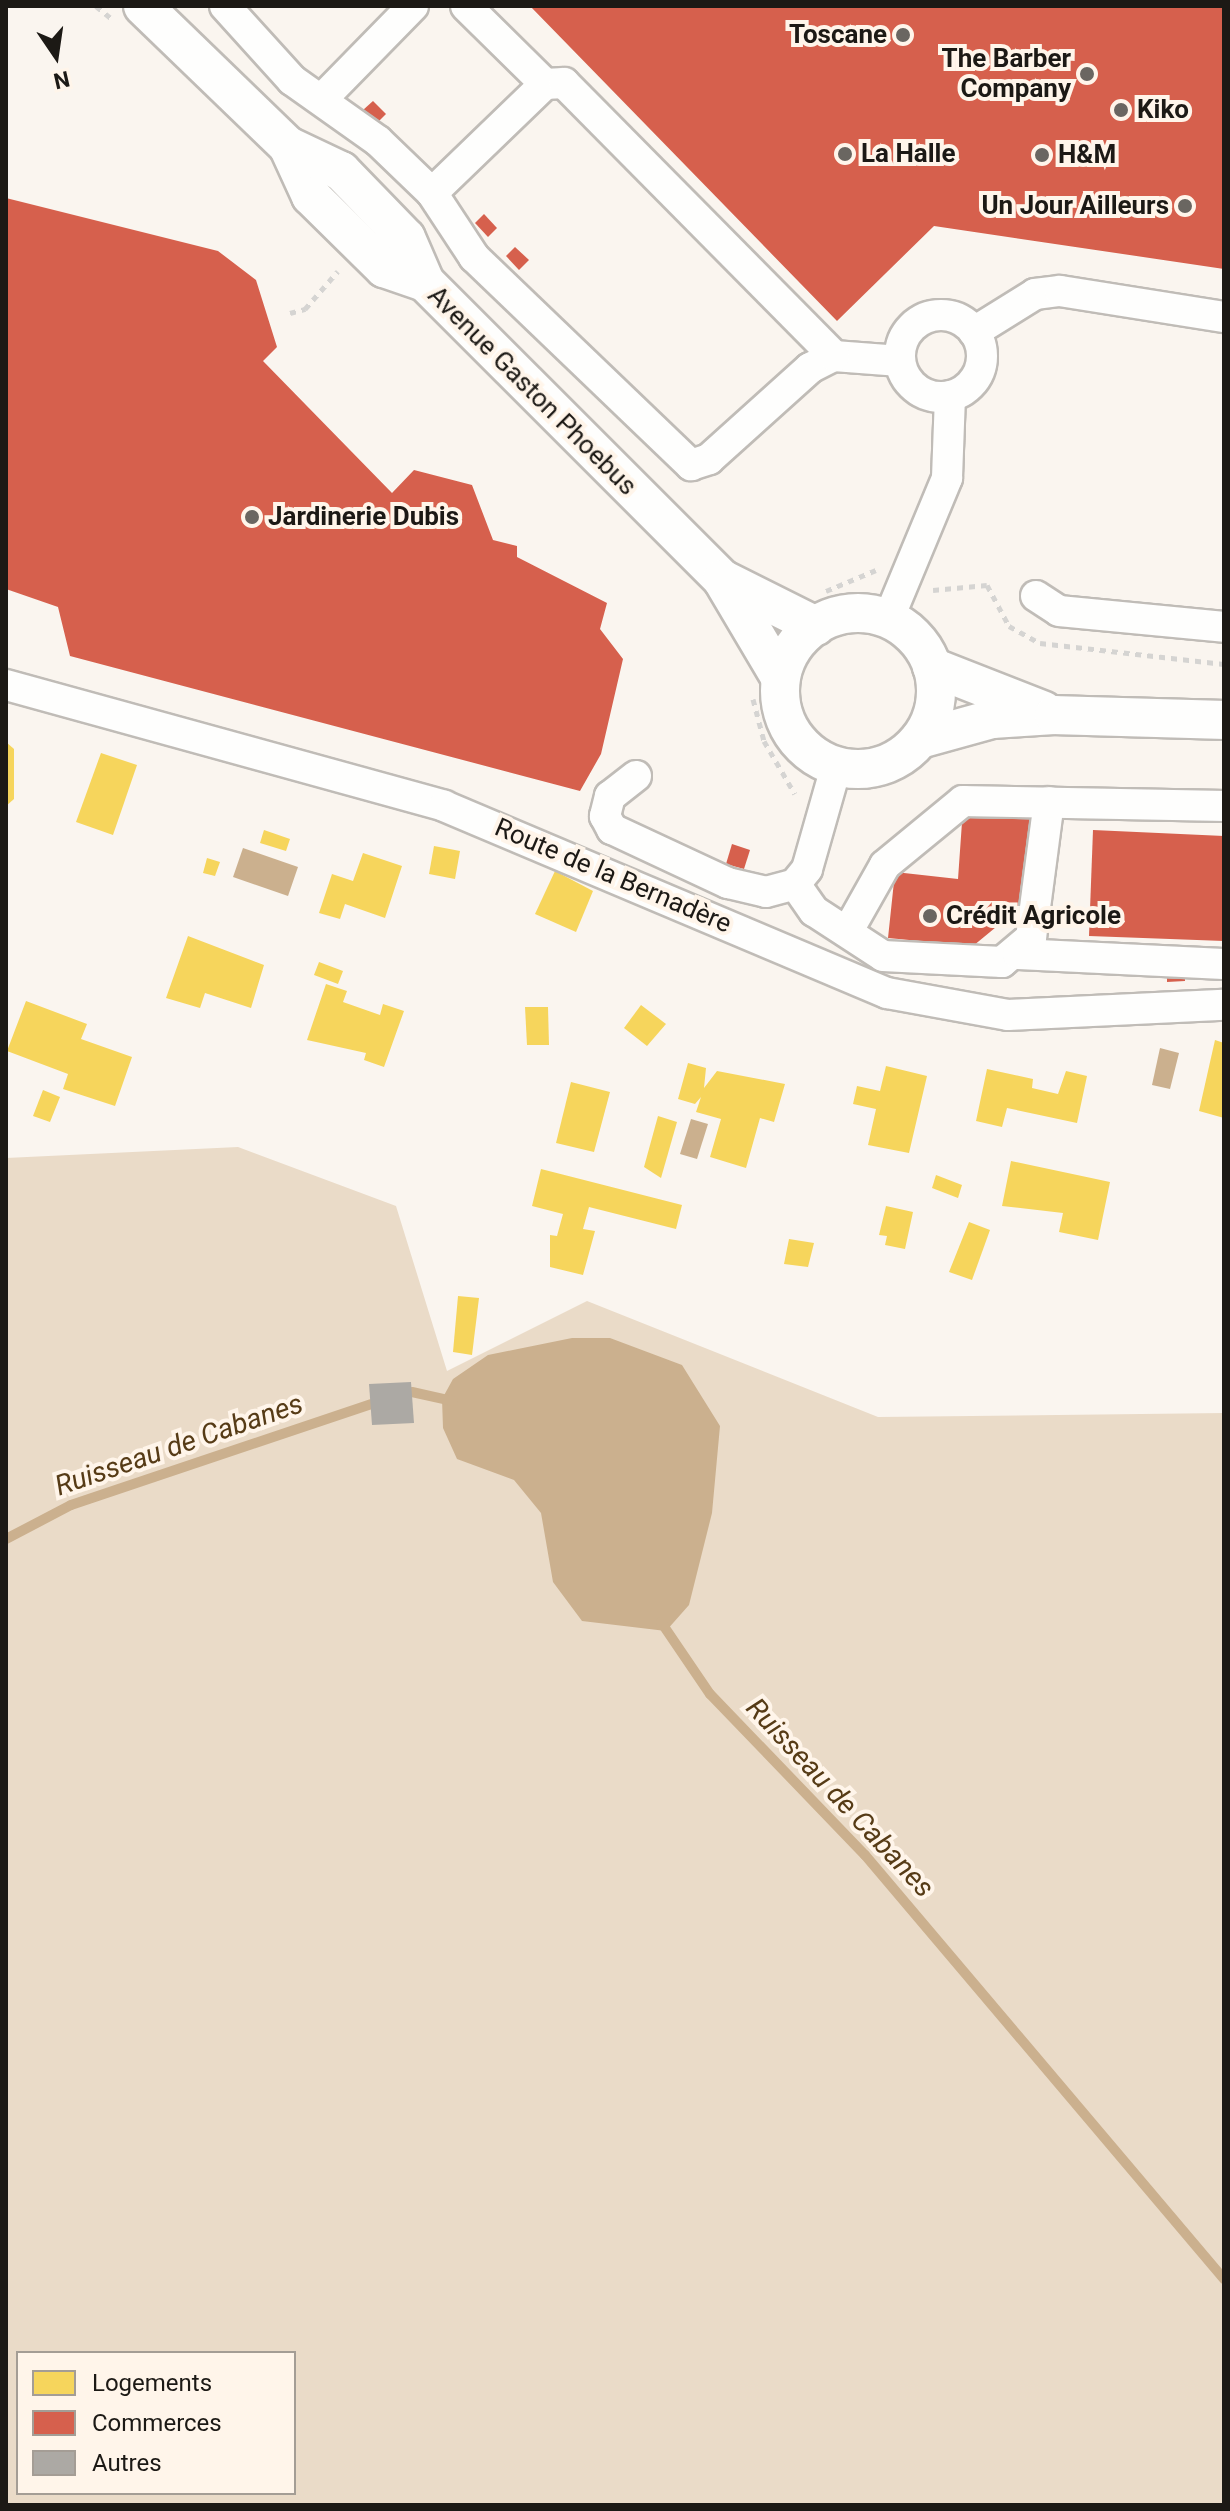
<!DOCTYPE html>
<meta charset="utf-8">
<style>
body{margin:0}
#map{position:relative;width:1230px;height:2511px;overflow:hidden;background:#faf5ef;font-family:Roboto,sans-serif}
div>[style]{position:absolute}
.green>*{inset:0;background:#eadbc8}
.water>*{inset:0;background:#cbb08e}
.homes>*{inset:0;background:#f6d55c}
.shops>*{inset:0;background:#d6604d}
.stream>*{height:10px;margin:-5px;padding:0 5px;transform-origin:5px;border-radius:5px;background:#cbb08e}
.building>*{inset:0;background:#aca9a4}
.path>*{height:5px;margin-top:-2.5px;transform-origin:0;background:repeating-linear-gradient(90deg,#d5d4d2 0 6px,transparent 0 12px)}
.roads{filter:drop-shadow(2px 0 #c0bcb7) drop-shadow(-2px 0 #c0bcb7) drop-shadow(0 2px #c0bcb7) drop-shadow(0 -2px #c0bcb7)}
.minor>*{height:30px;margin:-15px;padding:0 15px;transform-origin:15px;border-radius:15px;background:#fefefd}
.minor>.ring{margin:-15px;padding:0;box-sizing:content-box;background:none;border:30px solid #fefefd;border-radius:50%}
.major>*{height:38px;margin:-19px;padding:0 19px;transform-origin:19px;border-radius:19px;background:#fefefd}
.major>.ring{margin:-19px;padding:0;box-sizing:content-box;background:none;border:38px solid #fefefd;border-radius:50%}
.dots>*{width:22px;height:22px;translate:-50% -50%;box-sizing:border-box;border:4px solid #fff5ea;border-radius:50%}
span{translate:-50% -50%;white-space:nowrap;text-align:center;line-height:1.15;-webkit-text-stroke:8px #fff5ea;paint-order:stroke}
.poi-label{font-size:26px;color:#1c1915;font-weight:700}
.right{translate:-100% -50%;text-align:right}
.left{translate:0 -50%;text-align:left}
.street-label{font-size:26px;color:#1c1915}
.water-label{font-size:28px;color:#563b16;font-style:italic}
.frame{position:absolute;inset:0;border:8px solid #1c1915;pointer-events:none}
.legend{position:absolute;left:16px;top:2351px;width:280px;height:144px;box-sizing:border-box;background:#fff5ea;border:2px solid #a49d95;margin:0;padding:10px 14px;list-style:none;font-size:24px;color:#1c1915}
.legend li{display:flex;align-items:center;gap:16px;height:40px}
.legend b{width:40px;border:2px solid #a49d95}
.north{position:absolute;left:16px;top:16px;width:80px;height:80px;-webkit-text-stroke:6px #fff5ea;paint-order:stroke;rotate:167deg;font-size:22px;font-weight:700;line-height:32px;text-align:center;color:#1c1915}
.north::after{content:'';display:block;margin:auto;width:28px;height:36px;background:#1c1915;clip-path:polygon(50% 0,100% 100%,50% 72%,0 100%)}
</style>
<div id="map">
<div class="green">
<div style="clip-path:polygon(evenodd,238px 1147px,396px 1206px,447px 1371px,587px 1301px,878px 1417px,1224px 1413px,1224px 2505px,6px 2505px,6px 1158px,238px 1147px,18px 2353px,294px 2353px,294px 2493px,18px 2493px,18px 2353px)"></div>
</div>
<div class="water">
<div style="clip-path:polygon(243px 848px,298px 867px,288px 896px,233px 877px)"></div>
<div style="clip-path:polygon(1160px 1048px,1179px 1053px,1170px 1089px,1152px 1085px)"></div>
<div style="clip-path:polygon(691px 1119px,708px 1124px,697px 1159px,680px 1154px)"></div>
<div style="clip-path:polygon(572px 1338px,610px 1338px,682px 1365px,720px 1426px,712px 1513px,689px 1605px,666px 1631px,582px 1621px,553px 1582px,541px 1513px,514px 1480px,457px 1459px,443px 1428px,442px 1399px,453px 1379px,488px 1355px)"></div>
</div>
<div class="homes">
<div style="clip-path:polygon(6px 742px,14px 749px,14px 799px,6px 806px)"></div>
<div style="clip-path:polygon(101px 753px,137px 765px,113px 835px,76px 822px)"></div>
<div style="clip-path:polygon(264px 830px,290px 839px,286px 851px,260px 843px)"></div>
<div style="clip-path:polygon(434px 846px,460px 851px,455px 879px,429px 874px)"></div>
<div style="clip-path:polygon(363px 853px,402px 866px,385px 918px,345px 904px,340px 919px,319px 913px,332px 874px,353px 881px)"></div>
<div style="clip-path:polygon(207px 858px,220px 862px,215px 876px,203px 873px)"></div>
<div style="clip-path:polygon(555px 871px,593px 891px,576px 932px,535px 914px)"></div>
<div style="clip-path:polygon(188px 936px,264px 965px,251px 1008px,205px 993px,200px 1008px,166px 998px)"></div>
<div style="clip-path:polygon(319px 962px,343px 971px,338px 984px,314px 975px)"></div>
<div style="clip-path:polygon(326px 984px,347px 991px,343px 1002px,380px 1015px,383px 1004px,404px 1011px,384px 1067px,364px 1060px,366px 1053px,307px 1040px)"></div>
<div style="clip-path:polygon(26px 1001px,87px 1024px,81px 1039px,132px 1057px,115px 1106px,63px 1089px,68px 1074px,7px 1051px)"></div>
<div style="clip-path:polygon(641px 1005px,666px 1024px,647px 1046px,624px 1028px)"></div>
<div style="clip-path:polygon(525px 1007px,548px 1007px,549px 1045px,527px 1045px)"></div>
<div style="clip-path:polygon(1215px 1040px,1224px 1043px,1224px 1118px,1199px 1111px)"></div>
<div style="clip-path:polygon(688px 1063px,706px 1068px,704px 1088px,717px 1071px,785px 1084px,774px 1122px,760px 1118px,746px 1168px,710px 1157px,721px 1119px,696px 1112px,701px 1097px,695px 1104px,678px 1099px)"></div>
<div style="clip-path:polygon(886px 1066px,927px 1076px,909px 1153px,868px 1145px,876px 1109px,853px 1104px,857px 1086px,880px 1091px)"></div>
<div style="clip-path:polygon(987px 1069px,1033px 1079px,1032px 1088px,1058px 1094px,1066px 1071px,1087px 1076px,1077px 1123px,1007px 1108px,1002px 1127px,976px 1121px)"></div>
<div style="clip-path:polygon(571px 1082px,610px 1092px,594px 1152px,556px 1143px)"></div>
<div style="clip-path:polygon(43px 1090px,60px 1097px,50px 1122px,33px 1116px)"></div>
<div style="clip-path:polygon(658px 1116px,677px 1122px,661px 1178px,644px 1167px)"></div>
<div style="clip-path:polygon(1011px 1161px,1110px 1182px,1098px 1240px,1059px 1232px,1063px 1213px,1002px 1206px)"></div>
<div style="clip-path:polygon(541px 1169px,682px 1205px,676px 1229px,589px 1207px,583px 1229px,595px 1231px,583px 1275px,550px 1267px,550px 1235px,557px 1236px,563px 1214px,532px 1206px)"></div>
<div style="clip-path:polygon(936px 1175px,962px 1185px,958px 1198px,932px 1188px)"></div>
<div style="clip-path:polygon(886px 1206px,913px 1212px,905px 1249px,885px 1245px,887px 1236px,879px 1235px)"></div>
<div style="clip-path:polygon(969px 1222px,990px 1230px,972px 1280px,949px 1272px)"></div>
<div style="clip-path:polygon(789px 1239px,814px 1243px,808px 1267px,784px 1264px)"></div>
<div style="clip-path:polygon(458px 1296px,479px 1298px,472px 1355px,453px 1352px)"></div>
</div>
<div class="shops">
<div style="clip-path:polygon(530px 6px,1224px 6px,1224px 269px,934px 226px,837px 321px)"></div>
<div style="clip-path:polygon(373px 101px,386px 114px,377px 123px,363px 110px)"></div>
<div style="clip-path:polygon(6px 198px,218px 251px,256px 280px,277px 347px,263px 361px,392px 493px,414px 470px,472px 485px,493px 540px,517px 546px,517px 557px,607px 603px,600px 629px,623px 659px,601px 754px,580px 791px,70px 656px,58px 607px,6px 589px)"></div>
<div style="clip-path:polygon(484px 214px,497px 228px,488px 237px,475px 223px)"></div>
<div style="clip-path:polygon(515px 247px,529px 260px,519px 270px,506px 256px)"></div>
<div style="clip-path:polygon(1034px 807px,1024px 904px,973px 946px,888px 938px,895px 872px,958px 879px,963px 808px)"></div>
<div style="clip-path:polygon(1093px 830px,1224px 836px,1224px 941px,1089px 936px)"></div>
<div style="clip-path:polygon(732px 844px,750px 850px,744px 869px,726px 864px)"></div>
<div style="clip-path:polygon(1167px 970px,1185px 970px,1185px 981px,1167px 982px)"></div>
</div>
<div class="stream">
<div style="left:412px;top:1392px;width:42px;rotate:12.4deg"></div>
<div style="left:6px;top:1539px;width:73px;rotate:-27.6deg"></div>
<div style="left:71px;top:1505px;width:317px;rotate:-18.6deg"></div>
<div style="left:661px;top:1622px;width:87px;rotate:55.8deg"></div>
<div style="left:710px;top:1694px;width:223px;rotate:46.1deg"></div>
<div style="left:865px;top:1855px;width:556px;rotate:49.75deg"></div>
</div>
<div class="building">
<div style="clip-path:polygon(411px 1382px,414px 1423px,372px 1425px,369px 1384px)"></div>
</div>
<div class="path">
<div style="left:96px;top:6px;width:19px;rotate:39deg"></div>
<div style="left:290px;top:313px;width:16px;rotate:-15deg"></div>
<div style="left:305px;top:309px;width:50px;rotate:-49deg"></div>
<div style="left:933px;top:590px;width:54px;rotate:-5.3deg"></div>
<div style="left:987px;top:585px;width:47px;rotate:61.8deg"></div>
<div style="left:1009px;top:626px;width:35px;rotate:29deg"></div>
<div style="left:1040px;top:643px;width:185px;rotate:6.5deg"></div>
<div style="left:826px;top:591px;width:54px;rotate:-22.8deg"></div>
<div style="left:753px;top:699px;width:43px;rotate:75.3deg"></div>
<div style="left:764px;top:741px;width:61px;rotate:59.7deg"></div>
</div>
<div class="roads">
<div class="minor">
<div style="left:225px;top:6px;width:100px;rotate:47.8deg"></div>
<div style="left:292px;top:80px;width:105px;rotate:35.3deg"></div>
<div style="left:378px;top:141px;width:75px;rotate:43.9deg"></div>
<div style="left:432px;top:193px;width:77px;rotate:56.7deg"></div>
<div style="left:474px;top:257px;width:301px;rotate:43.8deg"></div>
<div style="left:691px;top:465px;width:19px;rotate:-18deg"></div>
<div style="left:709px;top:459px;width:136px;rotate:-42deg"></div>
<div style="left:810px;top:368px;width:27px;rotate:-27deg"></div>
<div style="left:834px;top:356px;width:66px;rotate:4.3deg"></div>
<div style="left:466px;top:6px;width:111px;rotate:44.6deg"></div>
<div style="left:322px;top:99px;width:130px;rotate:-45.6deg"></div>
<div style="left:432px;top:193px;width:157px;rotate:-44deg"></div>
<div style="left:545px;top:84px;width:19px;rotate:-3deg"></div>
<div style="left:564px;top:83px;width:384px;rotate:45.3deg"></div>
<div class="ring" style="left:900px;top:315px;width:52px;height:52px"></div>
<div style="left:974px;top:332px;width:72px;rotate:-31.9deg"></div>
<div style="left:1035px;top:294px;width:25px;rotate:-7deg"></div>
<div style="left:1060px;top:291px;width:166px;rotate:9deg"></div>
<div style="left:1036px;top:596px;width:27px;rotate:33deg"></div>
<div style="left:1059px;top:611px;width:166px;rotate:5.5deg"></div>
<div style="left:888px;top:620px;width:154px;rotate:-67.4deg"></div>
<div style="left:947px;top:478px;width:82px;rotate:-87.9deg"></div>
<div style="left:6px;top:685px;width:454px;rotate:15.4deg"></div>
<div style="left:444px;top:806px;width:481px;rotate:22.9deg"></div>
<div style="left:887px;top:993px;width:123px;rotate:10.3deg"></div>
<div style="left:1008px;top:1015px;width:216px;rotate:-2.7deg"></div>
<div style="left:636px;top:776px;width:33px;rotate:142deg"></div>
<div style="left:610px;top:796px;width:21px;rotate:104deg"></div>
<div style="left:605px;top:816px;width:15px;rotate:62deg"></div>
<div style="left:612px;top:829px;width:128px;rotate:25deg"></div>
<div style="left:728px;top:883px;width:39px;rotate:13deg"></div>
<div style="left:766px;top:892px;width:30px;rotate:-15deg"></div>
<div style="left:795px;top:884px;width:19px;rotate:-51deg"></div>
<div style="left:807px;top:869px;width:106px;rotate:-74.1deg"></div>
<div style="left:795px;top:884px;width:33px;rotate:55deg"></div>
<div style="left:814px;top:911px;width:82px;rotate:33.1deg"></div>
<div style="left:883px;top:956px;width:119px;rotate:2.9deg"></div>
<div style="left:1002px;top:962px;width:38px;rotate:-40deg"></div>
<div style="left:1031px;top:938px;width:137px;rotate:-82.5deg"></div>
<div style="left:849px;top:929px;width:73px;rotate:-60.6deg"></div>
<div style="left:885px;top:865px;width:101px;rotate:-39.4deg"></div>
<div style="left:963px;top:801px;width:261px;rotate:1.1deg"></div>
<div style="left:1018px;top:954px;width:206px;rotate:2.8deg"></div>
</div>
<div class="major">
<div style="left:143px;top:6px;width:202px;rotate:44deg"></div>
<div style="left:288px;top:146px;width:55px;rotate:65.3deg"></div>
<div style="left:311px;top:196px;width:103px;rotate:44.6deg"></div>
<div style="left:384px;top:268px;width:43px;rotate:18.9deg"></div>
<div style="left:425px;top:282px;width:420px;rotate:45deg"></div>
<div style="left:722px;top:579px;width:114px;rotate:59.4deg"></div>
<div style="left:288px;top:146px;width:59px;rotate:25.3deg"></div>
<div style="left:341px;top:171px;width:93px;rotate:45.9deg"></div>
<div style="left:406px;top:238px;width:48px;rotate:66.6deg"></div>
<div style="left:722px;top:579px;width:105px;rotate:26.6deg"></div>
<div class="ring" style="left:780px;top:613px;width:118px;height:118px"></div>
<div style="left:932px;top:667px;width:120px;rotate:21.4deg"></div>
<div style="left:920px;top:739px;width:75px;rotate:-15.5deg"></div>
<div style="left:992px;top:719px;width:62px;rotate:-3.7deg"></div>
<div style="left:1054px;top:715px;width:170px;rotate:1.7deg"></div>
</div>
</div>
<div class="dots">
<div style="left:903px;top:35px;background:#6a6661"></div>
<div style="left:1087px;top:74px;background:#6a6661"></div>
<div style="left:1121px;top:110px;background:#6a6661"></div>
<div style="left:845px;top:154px;background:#6a6661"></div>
<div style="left:1042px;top:155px;background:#6a6661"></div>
<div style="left:1185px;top:206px;background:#6a6661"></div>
<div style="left:252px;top:517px;background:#6a6661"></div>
<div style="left:930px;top:916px;background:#6a6661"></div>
</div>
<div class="poi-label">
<span class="right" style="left:887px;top:35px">Toscane</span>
<span class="right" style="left:1071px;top:74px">The Barber<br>Company</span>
<span class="left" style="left:1137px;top:110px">Kiko</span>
<span class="left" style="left:861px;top:154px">La Halle</span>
<span class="left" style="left:1058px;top:155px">H&amp;M</span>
<span class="right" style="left:1169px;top:206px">Un Jour Ailleurs</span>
<span class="left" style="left:268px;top:517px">Jardinerie Dubis</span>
<span class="left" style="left:946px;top:916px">Crédit Agricole</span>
</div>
<div class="street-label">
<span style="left:532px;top:391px;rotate:45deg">Avenue Gaston Phoebus</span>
<span style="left:613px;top:876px;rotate:23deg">Route de la Bernadère</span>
</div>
<div class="water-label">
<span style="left:179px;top:1445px;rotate:-19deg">Ruisseau de Cabanes</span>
<span style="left:840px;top:1798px;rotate:47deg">Ruisseau de Cabanes</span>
</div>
<div class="frame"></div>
<ul class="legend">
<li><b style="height:22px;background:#f6d55c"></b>Logements</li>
<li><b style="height:22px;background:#d6604d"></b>Commerces</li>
<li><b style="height:22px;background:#aca9a4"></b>Autres</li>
</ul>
<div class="north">N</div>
</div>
